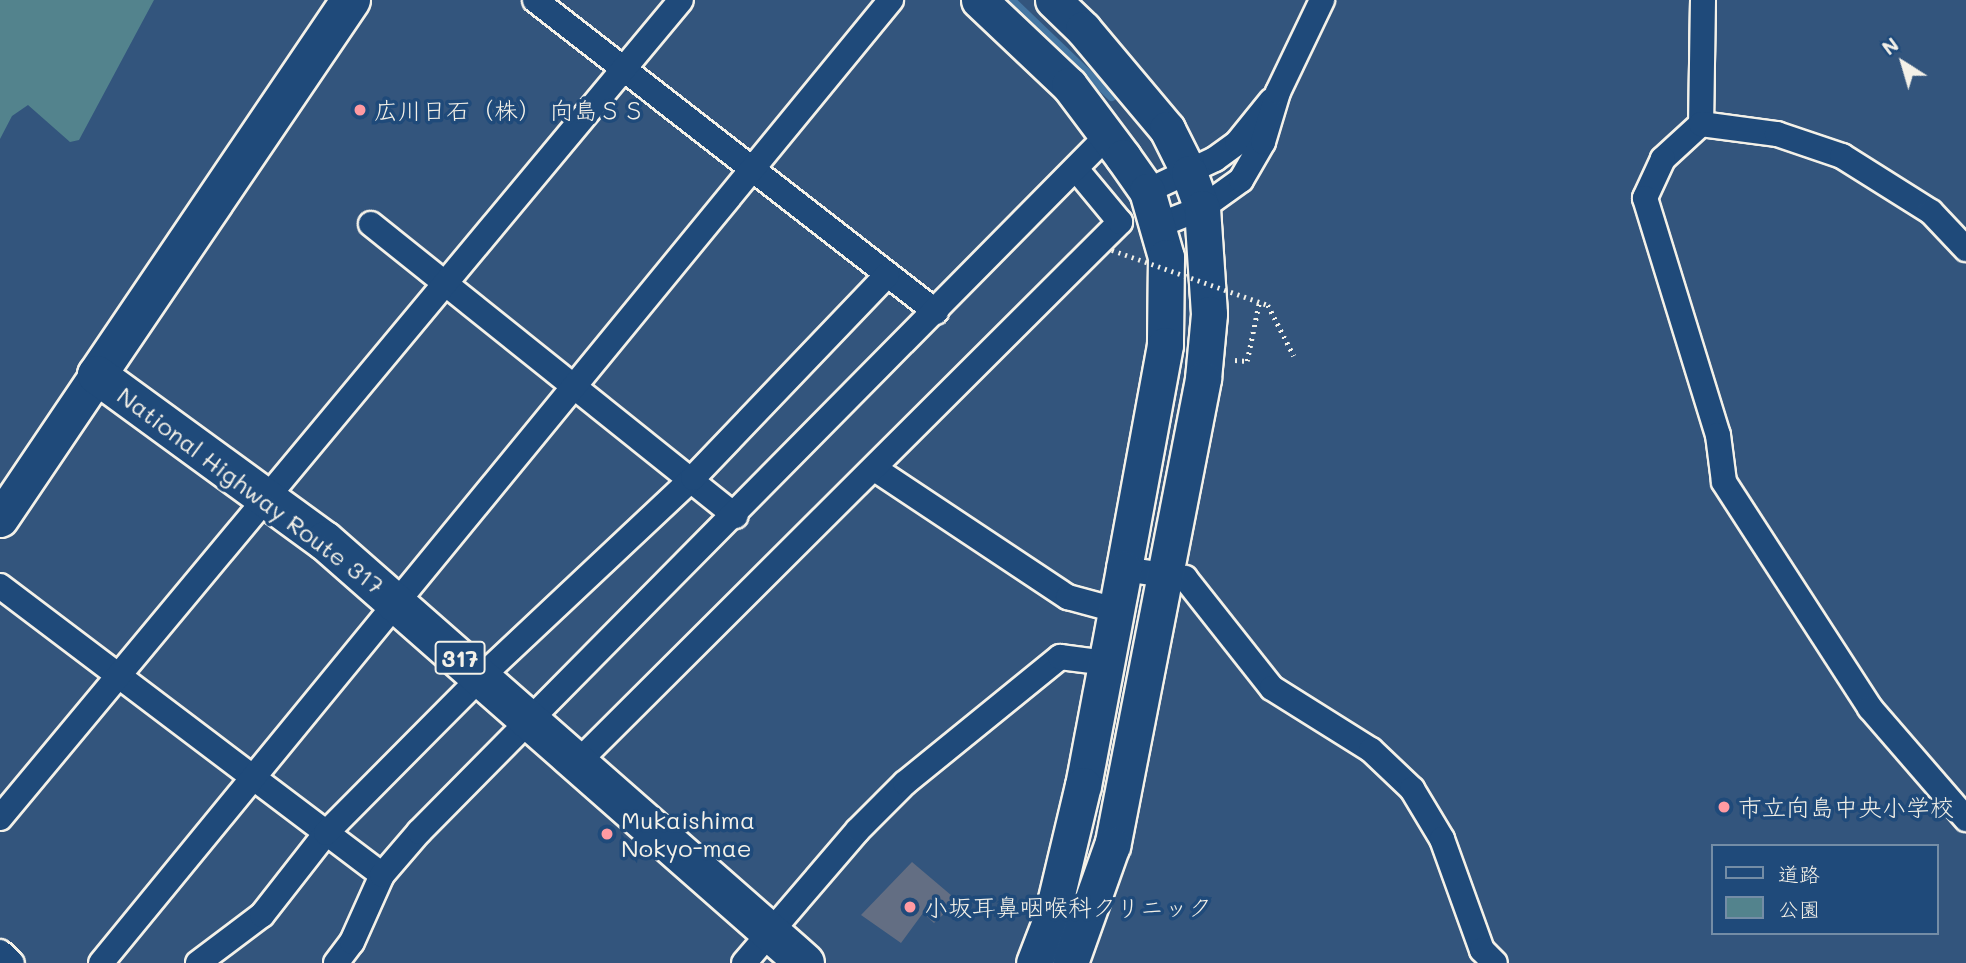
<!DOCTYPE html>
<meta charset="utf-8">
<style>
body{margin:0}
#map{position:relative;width:1966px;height:963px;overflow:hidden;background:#33557d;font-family:Mali,"Klee One",sans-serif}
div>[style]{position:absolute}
.green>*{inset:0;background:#53838d}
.stream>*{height:9px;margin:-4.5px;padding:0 4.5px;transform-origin:4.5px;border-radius:4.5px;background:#4576a2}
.building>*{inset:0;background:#636e83}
.path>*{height:4.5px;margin-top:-2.25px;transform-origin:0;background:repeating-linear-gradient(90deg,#f4f1e8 0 2px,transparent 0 7px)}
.roads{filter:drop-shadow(2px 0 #f4f1e8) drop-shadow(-2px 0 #f4f1e8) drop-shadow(0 2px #f4f1e8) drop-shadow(0 -2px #f4f1e8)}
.street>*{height:24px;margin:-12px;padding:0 12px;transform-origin:12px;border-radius:12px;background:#1f4a7a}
.secondary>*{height:35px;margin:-17.5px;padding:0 17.5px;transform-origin:17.5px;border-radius:17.5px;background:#1f4a7a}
.highway>*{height:38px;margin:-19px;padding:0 19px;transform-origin:19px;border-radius:19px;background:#1f4a7a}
.path-bridge>*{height:4.5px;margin-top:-2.25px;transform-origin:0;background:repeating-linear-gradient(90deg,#f4f1e8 0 2px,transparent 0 7px)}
.dots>*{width:19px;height:19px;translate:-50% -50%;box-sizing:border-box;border:4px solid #1f4a7a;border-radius:50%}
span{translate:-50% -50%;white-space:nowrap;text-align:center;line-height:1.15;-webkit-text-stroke:7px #1f4a7a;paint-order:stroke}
.shield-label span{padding:2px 5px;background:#1f4a7a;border:2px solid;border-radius:5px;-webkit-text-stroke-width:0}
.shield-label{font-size:23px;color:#f4f1e8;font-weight:700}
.poi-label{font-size:24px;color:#f4f1e8}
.left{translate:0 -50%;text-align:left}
.street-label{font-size:24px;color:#f4f1e8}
.legend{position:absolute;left:1711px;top:844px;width:228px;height:91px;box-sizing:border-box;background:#1f4a7a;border:2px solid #748da6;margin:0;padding:9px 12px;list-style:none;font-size:21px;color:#f4f1e8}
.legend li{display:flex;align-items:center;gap:14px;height:35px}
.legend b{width:35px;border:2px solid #748da6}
.north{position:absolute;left:1868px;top:28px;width:70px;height:70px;-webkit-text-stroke:5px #1f4a7a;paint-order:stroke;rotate:323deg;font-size:19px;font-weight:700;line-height:28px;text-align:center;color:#f4f1e8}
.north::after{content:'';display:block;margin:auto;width:24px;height:32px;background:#f4f1e8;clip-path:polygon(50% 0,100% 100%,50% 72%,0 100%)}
</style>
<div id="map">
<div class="green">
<div style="clip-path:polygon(0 0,154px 0,79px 140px,70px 142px,28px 105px,12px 116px,0 139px)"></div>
</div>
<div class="stream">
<div style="left:1011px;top:0;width:139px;rotate:43.8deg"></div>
</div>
<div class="building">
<div style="clip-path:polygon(912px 862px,958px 901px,934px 923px,923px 913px,901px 943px,861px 915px)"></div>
</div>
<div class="path">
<div style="left:1268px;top:305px;width:57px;rotate:63deg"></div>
<div style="left:1235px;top:360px;width:12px;rotate:5deg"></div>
<div style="left:1247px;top:361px;width:59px;rotate:-78.3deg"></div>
</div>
<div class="roads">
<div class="street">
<div style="left:535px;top:0;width:508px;rotate:37.88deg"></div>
<div style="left:1703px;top:0;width:124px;rotate:90.9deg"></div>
<div style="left:1701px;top:124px;width:52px;rotate:137.4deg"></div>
<div style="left:1663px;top:159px;width:43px;rotate:114.8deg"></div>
<div style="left:1645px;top:198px;width:248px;rotate:72.9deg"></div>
<div style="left:1718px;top:435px;width:47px;rotate:82.7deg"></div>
<div style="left:1724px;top:482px;width:269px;rotate:57.1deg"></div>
<div style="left:1870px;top:708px;width:147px;rotate:49.1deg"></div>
<div style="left:1701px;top:124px;width:77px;rotate:7.5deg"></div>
<div style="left:1777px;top:134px;width:69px;rotate:18.7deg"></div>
<div style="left:1842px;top:156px;width:105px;rotate:32.2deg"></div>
<div style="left:1931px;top:212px;width:51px;rotate:46.6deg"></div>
<div style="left:1147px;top:191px;width:75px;rotate:-25.2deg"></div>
<div style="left:1215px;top:159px;width:27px;rotate:-36deg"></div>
<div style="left:1237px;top:143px;width:54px;rotate:-51deg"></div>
<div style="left:371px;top:224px;width:467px;rotate:38.7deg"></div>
<div style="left:1159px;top:225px;width:46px;rotate:-21.6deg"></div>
<div style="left:1202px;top:208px;width:48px;rotate:-35.7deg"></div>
<div style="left:1241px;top:180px;width:44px;rotate:-59.9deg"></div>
<div style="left:1263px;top:142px;width:52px;rotate:-73.3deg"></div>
<div style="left:1278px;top:92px;width:102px;rotate:-64.4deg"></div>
<div style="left:875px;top:469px;width:232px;rotate:33.6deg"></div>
<div style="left:1068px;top:597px;width:50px;rotate:15.2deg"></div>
<div style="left:1124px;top:569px;width:62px;rotate:8.4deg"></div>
<div style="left:1185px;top:578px;width:140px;rotate:51.7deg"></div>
<div style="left:1272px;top:688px;width:117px;rotate:32.1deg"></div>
<div style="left:1371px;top:750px;width:57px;rotate:43.6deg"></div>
<div style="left:1412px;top:789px;width:58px;rotate:59deg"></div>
<div style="left:1442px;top:839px;width:118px;rotate:70.2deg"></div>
<div style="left:1482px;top:950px;width:18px;rotate:45deg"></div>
<div style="left:0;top:586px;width:479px;rotate:37.1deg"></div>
<div style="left:576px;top:764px;width:768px;rotate:-44.89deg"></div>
<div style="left:1120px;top:222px;width:69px;rotate:-129.7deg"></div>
<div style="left:0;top:818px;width:1064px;rotate:-50.22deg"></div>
<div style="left:0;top:952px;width:16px;rotate:43deg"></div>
<div style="left:101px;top:963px;width:1246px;rotate:-50.64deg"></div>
<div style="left:198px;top:963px;width:80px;rotate:-36.9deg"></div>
<div style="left:262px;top:915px;width:104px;rotate:-52deg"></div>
<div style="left:326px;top:833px;width:220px;rotate:-45.2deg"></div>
<div style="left:481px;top:677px;width:291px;rotate:-43.2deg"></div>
<div style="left:693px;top:478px;width:281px;rotate:-46.3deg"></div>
<div style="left:336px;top:963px;width:26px;rotate:-53deg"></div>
<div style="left:352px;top:942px;width:73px;rotate:-65.9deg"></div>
<div style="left:382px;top:875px;width:57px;rotate:-49.3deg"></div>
<div style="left:419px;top:832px;width:979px;rotate:-45.33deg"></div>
<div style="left:744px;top:963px;width:175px;rotate:-49.4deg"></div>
<div style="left:858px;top:830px;width:66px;rotate:-45deg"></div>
<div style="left:905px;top:783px;width:200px;rotate:-39.1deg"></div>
<div style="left:1060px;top:657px;width:46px;rotate:7.4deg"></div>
</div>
<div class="secondary">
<div style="left:979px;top:0;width:124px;rotate:43.4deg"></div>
<div style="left:1069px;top:85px;width:90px;rotate:53.1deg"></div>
<div style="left:1123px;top:157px;width:42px;rotate:54.8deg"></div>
<div style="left:1147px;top:191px;width:69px;rotate:73.9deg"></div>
<div style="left:1166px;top:257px;width:88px;rotate:90.7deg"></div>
<div style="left:1165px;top:345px;width:228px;rotate:100.4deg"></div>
<div style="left:1124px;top:569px;width:220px;rotate:100.7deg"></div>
<div style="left:1083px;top:785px;width:138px;rotate:103.4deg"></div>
<div style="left:1051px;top:919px;width:47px;rotate:111.1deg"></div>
<div style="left:1053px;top:0;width:42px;rotate:44deg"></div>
<div style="left:1083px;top:29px;width:131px;rotate:50deg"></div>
<div style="left:1167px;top:129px;width:49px;rotate:63.4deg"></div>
<div style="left:1189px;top:173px;width:37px;rotate:70deg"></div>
<div style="left:1202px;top:208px;width:106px;rotate:86.2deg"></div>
<div style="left:1209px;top:314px;width:65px;rotate:95.3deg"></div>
<div style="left:1203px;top:379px;width:475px;rotate:101deg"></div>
<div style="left:1112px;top:845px;width:125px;rotate:109.6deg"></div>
<div style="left:0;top:519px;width:174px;rotate:-56deg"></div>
</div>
<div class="highway">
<div style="left:351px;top:0;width:453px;rotate:124.1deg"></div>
<div style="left:97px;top:375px;width:282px;rotate:36.1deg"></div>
<div style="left:325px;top:541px;width:639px;rotate:41.32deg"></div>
</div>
</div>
<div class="path-bridge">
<div style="left:1112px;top:250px;width:165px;rotate:19.4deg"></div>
</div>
<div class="dots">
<div style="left:360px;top:110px;background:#ff9aa2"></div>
<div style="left:1724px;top:807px;background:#ff9aa2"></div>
<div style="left:607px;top:834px;background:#ff9aa2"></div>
<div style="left:910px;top:907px;background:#ff9aa2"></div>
</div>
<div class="shield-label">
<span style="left:460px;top:658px">317</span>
</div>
<div class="poi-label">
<span class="left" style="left:374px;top:110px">広川日石（株） 向島ＳＳ</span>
<span class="left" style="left:1738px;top:807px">市立向島中央小学校</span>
<span class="left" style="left:621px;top:834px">Mukaishima<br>Nokyo-mae</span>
<span class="left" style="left:924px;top:907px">小坂耳鼻咽喉科クリニック</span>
</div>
<div class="street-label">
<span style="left:251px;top:490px;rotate:37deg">National Highway Route 317</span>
</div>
<ul class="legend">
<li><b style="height:9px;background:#1f4a7a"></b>道路</li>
<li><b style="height:19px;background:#53838d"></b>公園</li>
</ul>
<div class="north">N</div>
</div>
